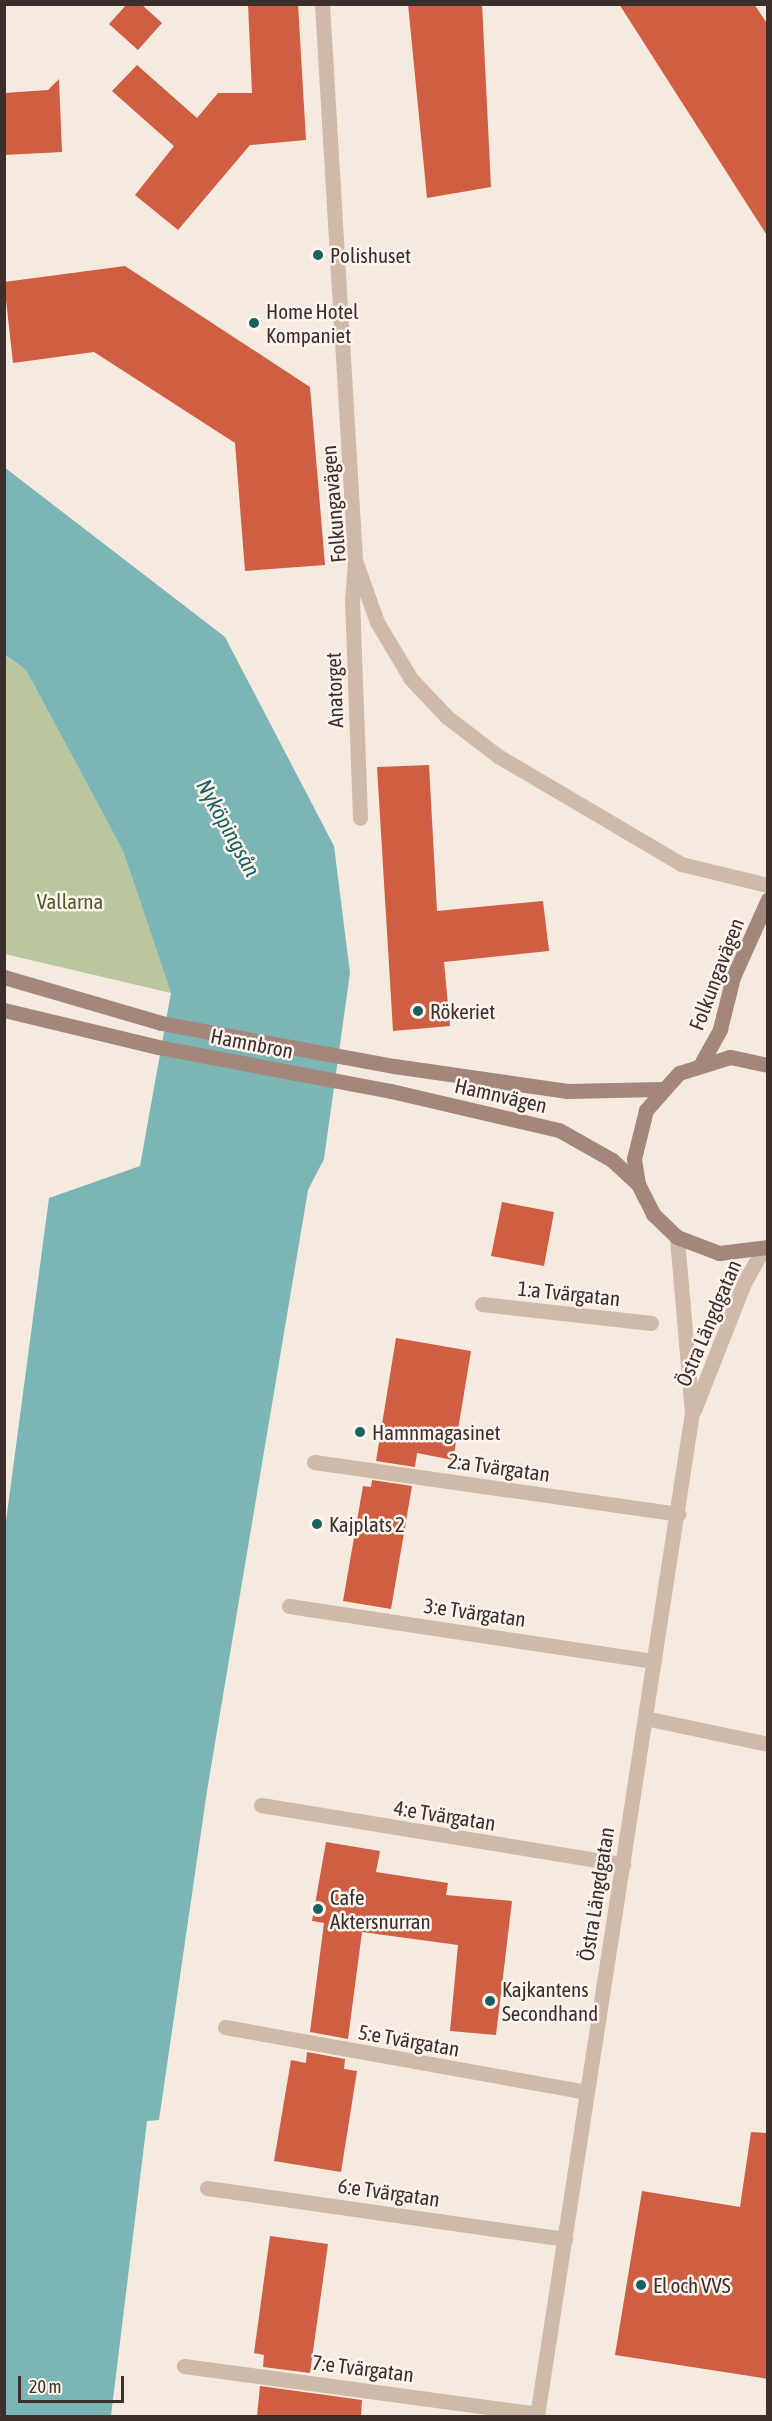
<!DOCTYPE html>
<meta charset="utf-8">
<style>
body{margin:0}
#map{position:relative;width:772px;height:2421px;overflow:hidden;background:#f5eadf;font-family:"Asap Condensed",sans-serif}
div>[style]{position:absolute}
.green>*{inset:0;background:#bac69d}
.water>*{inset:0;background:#7bb5b5}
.building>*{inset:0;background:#d05e42}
.lane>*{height:15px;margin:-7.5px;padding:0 7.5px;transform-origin:7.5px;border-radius:7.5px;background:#cfb9a9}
.street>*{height:15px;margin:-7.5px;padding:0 7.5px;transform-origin:7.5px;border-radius:7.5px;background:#cfb9a9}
.secondary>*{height:15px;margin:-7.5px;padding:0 7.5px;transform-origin:7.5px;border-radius:7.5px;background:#a3877a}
.dots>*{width:16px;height:16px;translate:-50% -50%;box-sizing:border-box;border:3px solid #fcf4ed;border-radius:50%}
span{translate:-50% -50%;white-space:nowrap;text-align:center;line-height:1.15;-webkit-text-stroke:5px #fcf4ed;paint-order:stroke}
.poi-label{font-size:21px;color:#3c2e2a}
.left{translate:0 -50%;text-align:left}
.street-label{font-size:21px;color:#3c2e2a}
.park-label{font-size:21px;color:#4c5c2b}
.water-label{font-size:22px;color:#1b6061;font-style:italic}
.frame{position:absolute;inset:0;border:6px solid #3c2e2a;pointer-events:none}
.scale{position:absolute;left:18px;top:2376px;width:106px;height:27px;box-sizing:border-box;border:3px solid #3c2e2a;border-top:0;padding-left:8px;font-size:18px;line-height:21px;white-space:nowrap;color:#3c2e2a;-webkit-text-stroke:4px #fcf4ed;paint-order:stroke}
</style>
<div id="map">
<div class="green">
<div style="clip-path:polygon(4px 655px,26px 670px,123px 851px,171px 993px,5px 954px)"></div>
</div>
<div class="water">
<div style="clip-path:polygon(4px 467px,225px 637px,334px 846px,350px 973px,324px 1159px,308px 1190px,207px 1791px,159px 2120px,147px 2121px,111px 2416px,5px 2416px,4px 1536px,49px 1198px,140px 1166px,171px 993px,123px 851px,26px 670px,5px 655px)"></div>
</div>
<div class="building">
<div style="clip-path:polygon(127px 4px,141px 4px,162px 23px,138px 50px,109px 24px)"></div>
<div style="clip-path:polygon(248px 4px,298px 4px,306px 140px,250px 145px,178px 230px,135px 195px,174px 146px,112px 91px,137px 65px,197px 118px,218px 93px,252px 93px)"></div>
<div style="clip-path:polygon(408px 4px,482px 4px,491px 187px,427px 198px)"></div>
<div style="clip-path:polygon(619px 4px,754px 4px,768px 25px,768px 237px)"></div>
<div style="clip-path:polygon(59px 79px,62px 152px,4px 155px,4px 93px,48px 90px)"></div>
<div style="clip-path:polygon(125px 266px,310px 387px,325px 565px,245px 571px,235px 443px,94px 352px,13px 363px,4px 282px)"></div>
<div style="clip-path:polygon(429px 765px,437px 911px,543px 901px,549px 951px,444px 962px,450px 1026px,393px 1031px,377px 767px)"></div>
<div style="clip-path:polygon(502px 1202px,554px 1212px,544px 1266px,491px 1256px)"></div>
<div style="clip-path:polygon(396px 1338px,471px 1351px,453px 1460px,417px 1453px,415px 1467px,376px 1461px)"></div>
<div style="clip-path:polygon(372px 1480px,412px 1486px,391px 1609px,343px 1601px,363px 1486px,371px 1487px)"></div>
<div style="clip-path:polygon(326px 1842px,380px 1851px,376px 1872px,448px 1883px,446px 1895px,512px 1901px,496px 2035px,450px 2031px,458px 1945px,362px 1932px,348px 2039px,310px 2032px,324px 1923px,312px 1921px)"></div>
<div style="clip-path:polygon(307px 2052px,345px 2059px,344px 2069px,357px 2071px,341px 2172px,274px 2161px,291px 2060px,306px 2063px)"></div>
<div style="clip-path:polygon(751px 2132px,768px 2133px,768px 2379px,615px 2355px,642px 2191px,740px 2207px)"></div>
<div style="clip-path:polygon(270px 2236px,328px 2244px,310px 2373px,263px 2367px,264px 2355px,254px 2353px)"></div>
<div style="clip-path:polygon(260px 2386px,362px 2400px,361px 2416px,257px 2416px)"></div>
</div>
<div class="lane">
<div style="left:355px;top:560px;width:39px;rotate:94deg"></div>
<div style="left:352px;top:599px;width:219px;rotate:87.9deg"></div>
<div style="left:482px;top:1304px;width:170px;rotate:6.4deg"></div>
<div style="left:314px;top:1462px;width:368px;rotate:8.1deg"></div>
<div style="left:289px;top:1606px;width:369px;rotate:8.6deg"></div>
<div style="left:261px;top:1805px;width:367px;rotate:9.3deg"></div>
<div style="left:225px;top:2027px;width:367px;rotate:10.2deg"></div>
<div style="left:207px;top:2188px;width:362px;rotate:8.1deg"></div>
<div style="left:184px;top:2366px;width:356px;rotate:7.7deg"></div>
</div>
<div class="street">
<div style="left:322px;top:4px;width:557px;rotate:86.6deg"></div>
<div style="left:355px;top:560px;width:66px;rotate:70.5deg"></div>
<div style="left:377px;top:622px;width:66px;rotate:59.2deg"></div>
<div style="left:411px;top:679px;width:52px;rotate:46.5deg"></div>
<div style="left:447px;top:717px;width:64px;rotate:37.4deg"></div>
<div style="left:498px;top:756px;width:212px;rotate:30.5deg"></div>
<div style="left:681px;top:864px;width:89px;rotate:13.6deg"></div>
<div style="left:694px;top:1410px;width:136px;rotate:-68.5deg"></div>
<div style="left:744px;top:1283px;width:39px;rotate:-61deg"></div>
<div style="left:645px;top:1718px;width:126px;rotate:11.9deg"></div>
<div style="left:537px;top:2416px;width:1015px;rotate:-81.22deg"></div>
<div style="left:692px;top:1413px;width:177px;rotate:-94.9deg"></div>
</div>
<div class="secondary">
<div style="left:4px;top:977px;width:164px;rotate:16.3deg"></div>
<div style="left:161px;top:1023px;width:237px;rotate:10.5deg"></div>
<div style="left:394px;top:1066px;width:175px;rotate:8.2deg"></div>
<div style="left:567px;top:1091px;width:93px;rotate:-1.2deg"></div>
<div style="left:4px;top:1010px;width:158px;rotate:13.5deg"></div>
<div style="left:158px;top:1047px;width:237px;rotate:10.7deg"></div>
<div style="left:391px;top:1091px;width:172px;rotate:13.1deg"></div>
<div style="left:559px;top:1130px;width:61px;rotate:29.5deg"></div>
<div style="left:612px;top:1160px;width:35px;rotate:43deg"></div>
<div style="left:702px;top:1062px;width:38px;rotate:-61deg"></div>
<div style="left:720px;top:1029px;width:54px;rotate:-76deg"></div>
<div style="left:733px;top:977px;width:85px;rotate:-65.8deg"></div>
<div style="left:768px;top:1065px;width:39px;rotate:-168deg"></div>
<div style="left:730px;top:1057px;width:53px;rotate:162.6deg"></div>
<div style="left:679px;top:1073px;width:50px;rotate:131.7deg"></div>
<div style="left:646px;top:1110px;width:50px;rotate:103.8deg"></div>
<div style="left:634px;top:1159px;width:25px;rotate:81deg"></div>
<div style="left:638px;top:1184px;width:34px;rotate:63deg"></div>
<div style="left:653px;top:1214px;width:33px;rotate:44deg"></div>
<div style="left:677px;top:1237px;width:45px;rotate:20.9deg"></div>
<div style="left:719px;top:1253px;width:49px;rotate:-7deg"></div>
</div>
<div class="dots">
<div style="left:318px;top:255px;background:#1b6061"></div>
<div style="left:254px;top:323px;background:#1b6061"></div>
<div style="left:418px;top:1011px;background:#1b6061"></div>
<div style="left:360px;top:1432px;background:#1b6061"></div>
<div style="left:317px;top:1524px;background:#1b6061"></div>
<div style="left:318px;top:1909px;background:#1b6061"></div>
<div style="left:490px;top:2001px;background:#1b6061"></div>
<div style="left:641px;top:2285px;background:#1b6061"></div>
</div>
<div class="poi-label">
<span class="left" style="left:330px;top:255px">Polishuset</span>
<span class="left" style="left:266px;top:323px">Home Hotel<br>Kompaniet</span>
<span class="left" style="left:430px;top:1011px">Rökeriet</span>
<span class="left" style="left:372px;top:1432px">Hamnmagasinet</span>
<span class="left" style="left:329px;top:1524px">Kajplats 2</span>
<span class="left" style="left:330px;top:1909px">Cafe<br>Aktersnurran</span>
<span class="left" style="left:502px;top:2001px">Kajkantens<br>Secondhand</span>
<span class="left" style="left:653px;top:2285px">El och VVS</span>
</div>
<div class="street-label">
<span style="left:333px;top:504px;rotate:-95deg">Folkungavägen</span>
<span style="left:334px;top:690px;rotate:-92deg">Anatorget</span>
<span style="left:716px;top:974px;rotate:-69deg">Folkungavägen</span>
<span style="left:252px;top:1043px;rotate:11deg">Hamnbron</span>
<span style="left:501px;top:1095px;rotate:13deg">Hamnvägen</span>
<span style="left:569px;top:1293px;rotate:6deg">1:a Tvärgatan</span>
<span style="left:708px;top:1323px;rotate:-67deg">Östra Längdgatan</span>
<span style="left:499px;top:1467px;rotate:8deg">2:a Tvärgatan</span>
<span style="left:475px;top:1612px;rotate:8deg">3:e Tvärgatan</span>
<span style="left:445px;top:1815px;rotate:9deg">4:e Tvärgatan</span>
<span style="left:596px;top:1894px;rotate:-81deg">Östra Längdgatan</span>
<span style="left:409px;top:2040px;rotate:10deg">5:e Tvärgatan</span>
<span style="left:389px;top:2192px;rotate:8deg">6:e Tvärgatan</span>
<span style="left:363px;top:2368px;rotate:7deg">7:e Tvärgatan</span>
</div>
<div class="park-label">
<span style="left:70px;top:901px">Vallarna</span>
</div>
<div class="water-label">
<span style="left:228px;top:828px;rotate:61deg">Nyköpingsån</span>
</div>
<div class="frame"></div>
<div class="scale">20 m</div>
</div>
